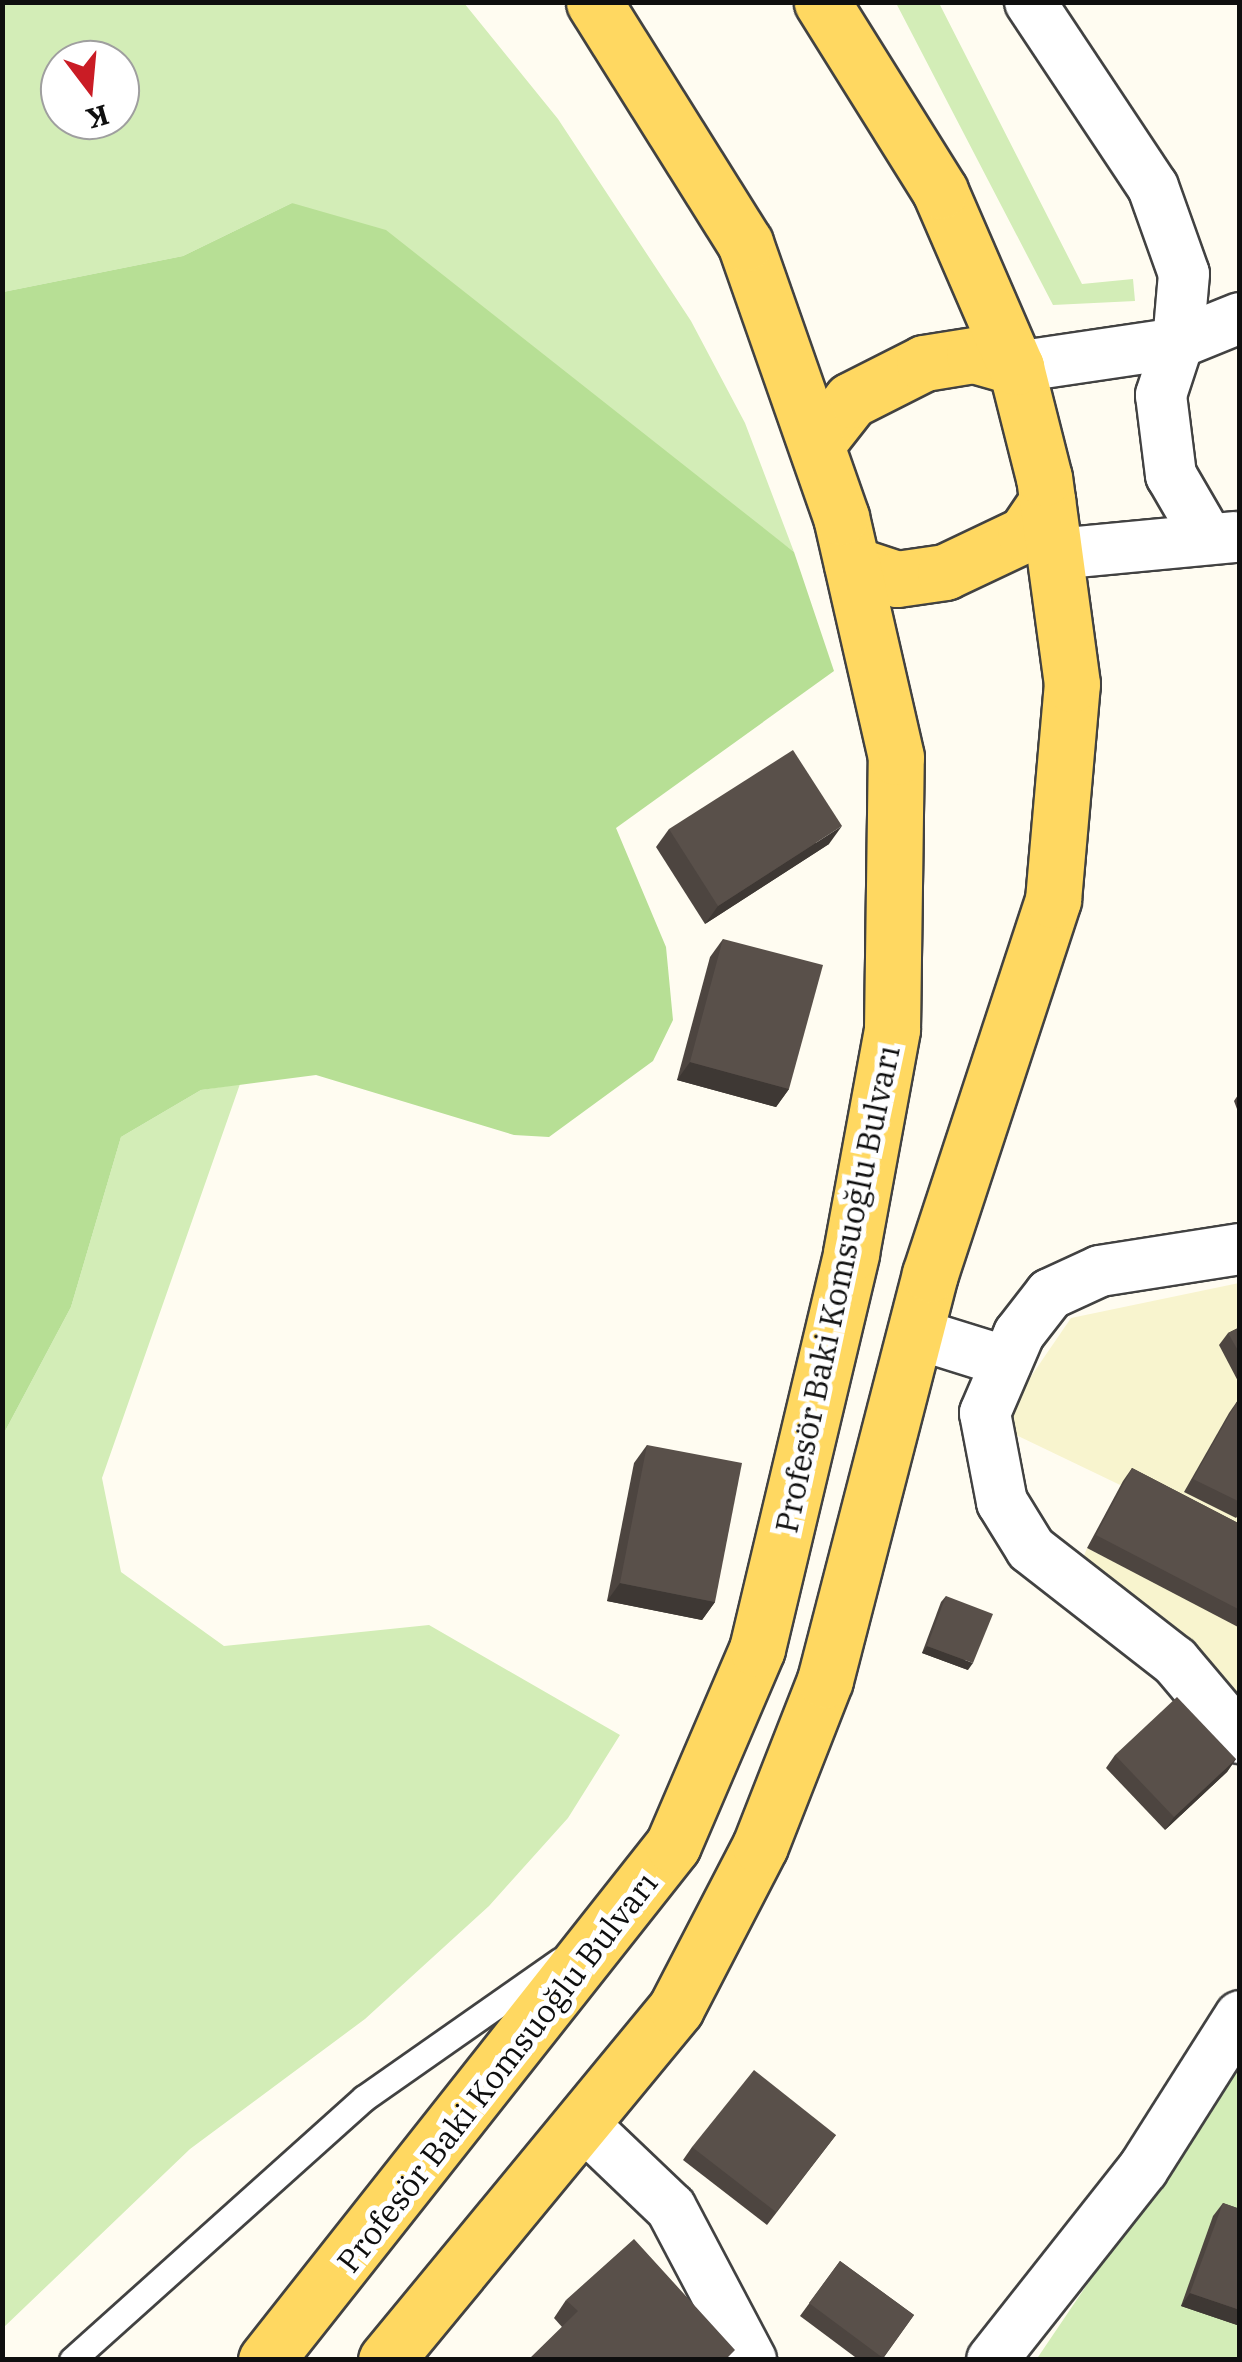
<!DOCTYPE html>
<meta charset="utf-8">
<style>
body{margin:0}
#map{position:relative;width:1242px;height:2362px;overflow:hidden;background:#fffcf1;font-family:"IBM Plex Serif",serif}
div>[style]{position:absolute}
.farmland>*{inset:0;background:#f8f4ce}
.green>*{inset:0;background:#d3edb7}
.forest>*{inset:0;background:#b7df95}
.roads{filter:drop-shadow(2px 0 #424242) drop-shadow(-2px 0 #424242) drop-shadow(0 2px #424242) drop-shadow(0 -2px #424242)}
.lane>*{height:25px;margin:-12.5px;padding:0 12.5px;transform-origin:12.5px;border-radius:12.5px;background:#fff}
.street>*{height:50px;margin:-25px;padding:0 25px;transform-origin:25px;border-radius:25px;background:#fff}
.primary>*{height:55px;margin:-27.5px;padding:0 27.5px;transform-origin:27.5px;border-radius:27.5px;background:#ffd861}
.wall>*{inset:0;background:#4d4540}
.shaded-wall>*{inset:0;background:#3e3834}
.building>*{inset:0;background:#59504a}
span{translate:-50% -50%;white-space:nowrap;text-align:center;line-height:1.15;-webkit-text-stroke:10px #fff;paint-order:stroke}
.street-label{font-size:32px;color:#0f0f0f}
.frame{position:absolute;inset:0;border:5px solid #0f0f0f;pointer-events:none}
.north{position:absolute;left:40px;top:40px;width:100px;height:100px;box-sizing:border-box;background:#fff;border:2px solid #9f9f9f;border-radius:50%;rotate:164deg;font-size:28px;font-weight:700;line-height:40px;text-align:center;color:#0f0f0f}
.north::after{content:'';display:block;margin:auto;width:35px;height:45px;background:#ca1c25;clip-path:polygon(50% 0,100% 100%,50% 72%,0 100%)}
</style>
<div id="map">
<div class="farmland">
<div style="clip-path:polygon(1239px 1283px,1239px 1542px,997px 1426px,1071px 1318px)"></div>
<div style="clip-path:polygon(1087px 1548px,1239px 1625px,1239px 1700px,1082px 1561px)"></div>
</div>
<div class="green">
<div style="clip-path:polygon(evenodd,3px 3px,464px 3px,558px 119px,691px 321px,745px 423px,794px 552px,616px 419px,292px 203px,183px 256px,3px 292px,3px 3px,60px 60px,120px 60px,120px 120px,60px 120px,60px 60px)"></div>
<div style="clip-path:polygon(896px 3px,939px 3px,1082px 284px,1133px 279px,1135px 301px,1053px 305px)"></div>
<div style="clip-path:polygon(240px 1084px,102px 1478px,121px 1572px,224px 1646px,429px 1625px,620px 1735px,568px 1818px,489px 1906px,365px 2019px,190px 2149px,3px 2328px,3px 1435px,71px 1307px,121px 1137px,201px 1090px)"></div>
<div style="clip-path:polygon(1239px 2040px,1239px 2359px,1036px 2360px,1174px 2156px)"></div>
</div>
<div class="forest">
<div style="clip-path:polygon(292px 203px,386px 230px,794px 552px,834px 671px,616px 828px,666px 947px,673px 1020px,653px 1061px,549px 1137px,514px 1135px,316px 1075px,201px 1090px,121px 1137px,71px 1307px,3px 1435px,3px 292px,183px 256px)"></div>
</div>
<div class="roads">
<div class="lane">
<div style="left:72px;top:2360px;width:392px;rotate:-41.9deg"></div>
<div style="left:364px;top:2098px;width:239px;rotate:-35deg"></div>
</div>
<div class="street">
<div style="left:1030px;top:2px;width:222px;rotate:56.4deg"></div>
<div style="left:1153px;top:187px;width:92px;rotate:70.4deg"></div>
<div style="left:1184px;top:274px;width:69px;rotate:95deg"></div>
<div style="left:1178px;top:343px;width:55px;rotate:108.1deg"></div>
<div style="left:1161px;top:395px;width:81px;rotate:82.9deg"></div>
<div style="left:1171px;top:475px;width:72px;rotate:59.9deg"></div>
<div style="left:1016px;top:367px;width:164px;rotate:-8.4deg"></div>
<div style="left:1178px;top:343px;width:67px;rotate:-22deg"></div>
<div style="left:1056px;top:554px;width:180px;rotate:-5.4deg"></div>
<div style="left:1240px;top:1249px;width:142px;rotate:171.1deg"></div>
<div style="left:1100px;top:1271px;width:55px;rotate:155.3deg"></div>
<div style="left:1050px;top:1294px;width:51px;rotate:127.8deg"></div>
<div style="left:1019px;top:1334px;width:86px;rotate:113.3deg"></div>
<div style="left:985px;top:1413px;width:91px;rotate:79.2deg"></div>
<div style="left:1002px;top:1502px;width:55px;rotate:58.3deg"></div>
<div style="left:1031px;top:1549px;width:182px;rotate:37.9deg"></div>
<div style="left:1175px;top:1661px;width:101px;rotate:49.8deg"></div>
<div style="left:914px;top:1333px;width:97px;rotate:17.3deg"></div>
<div style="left:584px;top:2125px;width:120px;rotate:43.7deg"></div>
<div style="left:671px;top:2208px;width:172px;rotate:62.2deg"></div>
<div style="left:992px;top:2360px;width:243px;rotate:-51.7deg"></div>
<div style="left:1143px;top:2169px;width:181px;rotate:-57.6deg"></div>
</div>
<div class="primary">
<div style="left:818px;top:442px;width:53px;rotate:-51.8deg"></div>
<div style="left:851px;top:400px;width:82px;rotate:-26.9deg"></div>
<div style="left:924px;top:363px;width:51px;rotate:-9.1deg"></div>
<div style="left:974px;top:355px;width:44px;rotate:15.9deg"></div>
<div style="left:852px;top:564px;width:47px;rotate:18.4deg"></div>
<div style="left:897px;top:579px;width:49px;rotate:-8.3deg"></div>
<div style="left:945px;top:572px;width:89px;rotate:-25.4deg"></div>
<div style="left:1025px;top:534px;width:40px;rotate:-56deg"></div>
<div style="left:266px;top:2360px;width:656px;rotate:-51.68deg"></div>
<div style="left:673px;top:1845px;width:213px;rotate:-66.8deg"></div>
<div style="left:757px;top:1649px;width:407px;rotate:-76.6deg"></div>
<div style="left:851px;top:1253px;width:228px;rotate:-79.6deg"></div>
<div style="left:892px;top:1029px;width:272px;rotate:-89.2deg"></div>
<div style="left:896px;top:757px;width:246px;rotate:-102.9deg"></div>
<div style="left:841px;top:517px;width:290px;rotate:-109.3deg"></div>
<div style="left:745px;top:243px;width:284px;rotate:-122.1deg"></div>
<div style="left:386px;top:2360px;width:456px;rotate:-50.5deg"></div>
<div style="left:676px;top:2008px;width:182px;rotate:-62.6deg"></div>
<div style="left:760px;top:1846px;width:178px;rotate:-68.6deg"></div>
<div style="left:825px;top:1680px;width:419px;rotate:-75.5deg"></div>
<div style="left:930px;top:1274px;width:394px;rotate:-71.8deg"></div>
<div style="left:1053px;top:900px;width:217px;rotate:-85deg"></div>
<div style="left:1072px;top:684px;width:208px;rotate:-97.7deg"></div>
<div style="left:1044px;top:478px;width:114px;rotate:-104.2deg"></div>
<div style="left:1016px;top:367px;width:192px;rotate:-113.4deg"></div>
<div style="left:940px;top:191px;width:223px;rotate:-122deg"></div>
</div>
</div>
<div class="wall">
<div style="clip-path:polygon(669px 829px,829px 844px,705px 924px,656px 847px)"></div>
<div style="clip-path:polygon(723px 939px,789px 1089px,776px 1107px,677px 1080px,710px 957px)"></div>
<div style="clip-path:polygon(1240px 1092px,1240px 1117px,1234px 1101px)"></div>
<div style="clip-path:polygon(1240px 1327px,1240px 1385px,1219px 1345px,1228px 1333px)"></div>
<div style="clip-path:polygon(1238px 1400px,1240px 1400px,1240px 1513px,1236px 1518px,1184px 1492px,1229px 1413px)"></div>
<div style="clip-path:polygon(647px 1445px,715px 1602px,702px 1620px,607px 1601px,634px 1463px)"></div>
<div style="clip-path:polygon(1132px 1468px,1240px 1524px,1240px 1625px,1238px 1627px,1087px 1548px,1123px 1481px)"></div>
<div style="clip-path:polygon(946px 1596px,968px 1670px,922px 1653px,941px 1602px)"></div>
<div style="clip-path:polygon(1115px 1755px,1236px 1759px,1227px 1772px,1165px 1830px,1106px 1768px)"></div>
<div style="clip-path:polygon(836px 2135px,767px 2225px,683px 2160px,692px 2147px)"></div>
<div style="clip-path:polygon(1223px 2203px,1240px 2209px,1240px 2326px,1181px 2306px,1213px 2216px)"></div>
<div style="clip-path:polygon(840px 2261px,914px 2315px,882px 2360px,859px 2360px,800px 2316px)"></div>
<div style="clip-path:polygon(566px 2300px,728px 2360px,562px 2327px,554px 2318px)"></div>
</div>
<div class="shaded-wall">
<div style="clip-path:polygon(842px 826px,829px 844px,705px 924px,718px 906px)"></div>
<div style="clip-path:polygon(690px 1062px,789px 1089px,776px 1107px,677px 1080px)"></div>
<div style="clip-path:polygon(620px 1583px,715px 1602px,702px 1620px,607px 1601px)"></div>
<div style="clip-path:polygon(927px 1646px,973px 1663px,968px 1670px,922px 1653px)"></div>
<div style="clip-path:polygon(1236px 1759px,1227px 1772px,1165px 1830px,1174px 1817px)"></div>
<div style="clip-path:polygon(1190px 2293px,1240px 2310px,1240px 2326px,1181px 2306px)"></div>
</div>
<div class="building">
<div style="clip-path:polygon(793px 750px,842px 826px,718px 906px,669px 829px)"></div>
<div style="clip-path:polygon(723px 939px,823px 965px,789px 1089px,690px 1062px)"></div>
<div style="clip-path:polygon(1240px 1327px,1240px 1354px,1228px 1333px)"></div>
<div style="clip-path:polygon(1238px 1400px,1240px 1400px,1240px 1502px,1193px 1479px)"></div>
<div style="clip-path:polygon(647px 1445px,742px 1463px,715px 1602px,620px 1583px)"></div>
<div style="clip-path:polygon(1132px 1468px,1240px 1524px,1240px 1610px,1096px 1535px)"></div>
<div style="clip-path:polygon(946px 1596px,993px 1614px,973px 1663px,927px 1646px)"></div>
<div style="clip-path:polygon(1177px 1697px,1236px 1759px,1174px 1817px,1115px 1755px)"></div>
<div style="clip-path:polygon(754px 2070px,836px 2135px,776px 2212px,692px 2147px)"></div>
<div style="clip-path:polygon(1223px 2203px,1240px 2209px,1240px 2310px,1190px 2293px)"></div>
<div style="clip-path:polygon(634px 2239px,735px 2350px,725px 2360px,528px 2360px,578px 2311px,566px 2300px)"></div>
<div style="clip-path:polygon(840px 2261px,914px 2315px,883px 2358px,809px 2303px)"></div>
</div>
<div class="street-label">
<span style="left:837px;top:1289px;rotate:-78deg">Profesör Baki Komsuoğlu Bulvarı</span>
<span style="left:497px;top:2072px;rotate:-52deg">Profesör Baki Komsuoğlu Bulvarı</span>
</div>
<div class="frame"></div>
<div class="north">K</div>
</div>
